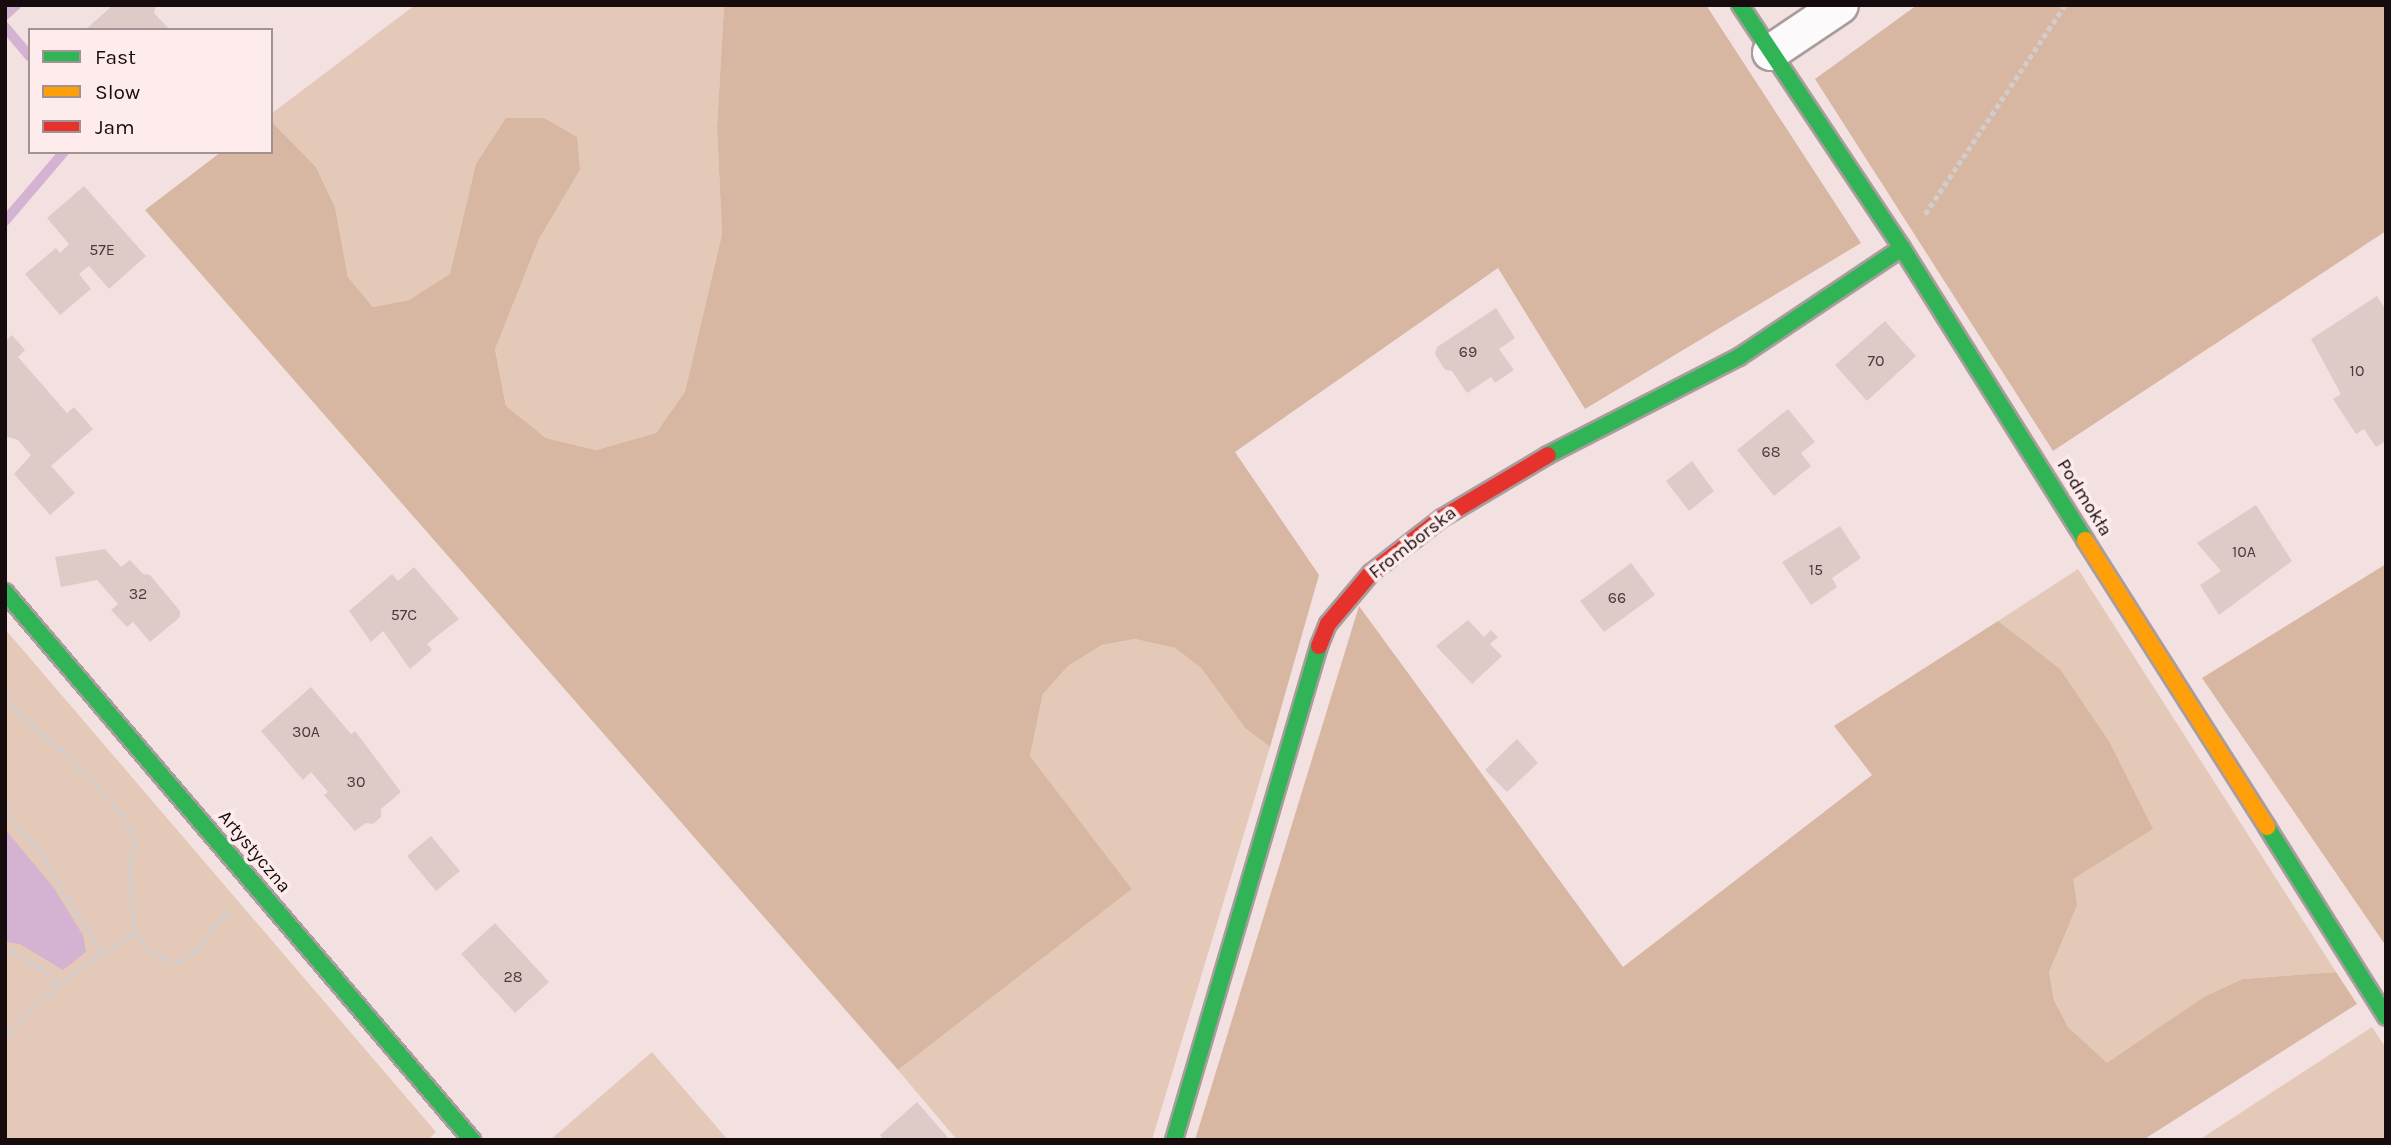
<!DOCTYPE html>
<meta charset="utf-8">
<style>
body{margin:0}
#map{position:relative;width:2391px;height:1145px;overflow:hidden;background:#f3e1e2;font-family:Karla,sans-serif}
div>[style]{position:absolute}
.green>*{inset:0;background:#e4c9b8}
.forest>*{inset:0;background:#d8b7a2}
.water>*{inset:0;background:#d4b2d1}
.stream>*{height:10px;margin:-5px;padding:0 5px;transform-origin:5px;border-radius:5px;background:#d4b2d1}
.building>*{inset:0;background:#decac7}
.path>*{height:4.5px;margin-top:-2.25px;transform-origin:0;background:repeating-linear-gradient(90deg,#d2cdcd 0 5px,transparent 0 8.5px)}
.roads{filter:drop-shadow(2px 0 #a99c9d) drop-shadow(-2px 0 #a99c9d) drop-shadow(0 2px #a99c9d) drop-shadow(0 -2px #a99c9d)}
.street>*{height:35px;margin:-17.5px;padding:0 17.5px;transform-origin:17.5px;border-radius:17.5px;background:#fdfafb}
.fast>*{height:16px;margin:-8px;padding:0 8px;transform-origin:8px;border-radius:8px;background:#30b455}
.slow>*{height:16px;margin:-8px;padding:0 8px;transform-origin:8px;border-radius:8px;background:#ff9f0a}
.jam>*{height:16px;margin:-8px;padding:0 8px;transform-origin:8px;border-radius:8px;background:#e5322d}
span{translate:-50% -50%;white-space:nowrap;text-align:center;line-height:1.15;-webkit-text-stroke:7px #feebec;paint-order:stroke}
.number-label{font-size:16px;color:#483c3c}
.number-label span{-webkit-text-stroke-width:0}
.street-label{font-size:19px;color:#160c0d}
.frame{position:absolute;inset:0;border:7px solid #160c0d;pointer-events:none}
.legend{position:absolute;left:28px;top:28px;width:245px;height:126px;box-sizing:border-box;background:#feebec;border:2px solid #a19293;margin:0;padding:9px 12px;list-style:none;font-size:21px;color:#160c0d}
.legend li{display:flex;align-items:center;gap:14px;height:35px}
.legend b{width:35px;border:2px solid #a19293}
</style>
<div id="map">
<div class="green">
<div style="clip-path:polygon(415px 5px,724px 5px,717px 128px,722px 234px,685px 393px,656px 433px,596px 450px,546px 438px,506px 406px,495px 348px,539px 239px,580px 170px,459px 246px,450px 275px,409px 300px,373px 307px,348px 277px,335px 207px,316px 167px,271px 121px,271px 114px)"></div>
<div style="clip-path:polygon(2078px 569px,2336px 972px,2243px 979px,2107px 1064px,2068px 1027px,2054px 1000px,2049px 972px,2073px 879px,2060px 670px,1998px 621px)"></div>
<div style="clip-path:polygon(5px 629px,436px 1132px,428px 1140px,5px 1140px)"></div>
<div style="clip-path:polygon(1135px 639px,1175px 648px,1201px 668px,1245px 728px,1270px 747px,1152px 1140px,957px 1140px,898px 1070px,1132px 889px,1030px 756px,1043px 694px,1068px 666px,1102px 645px)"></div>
<div style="clip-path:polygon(2372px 1027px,2386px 1048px,2386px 1140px,2199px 1140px)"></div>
<div style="clip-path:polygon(652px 1052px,728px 1140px,550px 1140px)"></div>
</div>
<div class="forest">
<div style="clip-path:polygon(724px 5px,1706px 5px,1861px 243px,1585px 409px,1498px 268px,1235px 452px,1319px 575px,1270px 747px,1245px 728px,1201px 668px,1175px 648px,1135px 639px,1102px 645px,1068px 666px,1043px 694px,1030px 756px,1132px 889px,898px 1070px,145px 210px,221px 152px,271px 152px,271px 121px,316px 167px,335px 207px,348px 277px,373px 307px,409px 300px,450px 274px,476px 164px,506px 118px,544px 118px,577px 137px,580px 170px,539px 239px,495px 349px,506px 406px,546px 438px,596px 450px,656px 433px,685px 392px,722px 234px,717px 128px)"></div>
<div style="clip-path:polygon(1917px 5px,2386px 5px,2386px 231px,2053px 451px,1815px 79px)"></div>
<div style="clip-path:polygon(2386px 564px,2386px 946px,2202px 678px)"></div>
<div style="clip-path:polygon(1359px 606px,1623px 967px,1872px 775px,1834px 726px,1998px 621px,2060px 669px,2110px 743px,2153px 829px,2073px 879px,2077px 905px,2049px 972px,2054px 1000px,2068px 1027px,2107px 1063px,2204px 997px,2243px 979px,2336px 972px,2357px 1004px,2143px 1140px,1195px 1140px)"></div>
</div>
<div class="water">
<div style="clip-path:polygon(5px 829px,54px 888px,83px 935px,86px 952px,63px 970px,20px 944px,5px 942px)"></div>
</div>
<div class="stream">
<div style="left:5px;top:15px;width:15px;rotate:-42deg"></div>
<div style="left:5px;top:27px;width:39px;rotate:50deg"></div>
<div style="left:5px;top:221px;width:91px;rotate:-49.5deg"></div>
</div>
<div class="building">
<div style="clip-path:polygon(113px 5px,156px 5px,154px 13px,168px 28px,85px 30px)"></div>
<div style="clip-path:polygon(84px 186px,146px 256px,109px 289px,89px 266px,79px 274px,91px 289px,60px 315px,25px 274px,56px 248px,60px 253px,69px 244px,47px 218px)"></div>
<div style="clip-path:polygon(2377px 296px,2386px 310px,2386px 441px,2376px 447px,2364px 429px,2356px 434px,2333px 399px,2341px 394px,2311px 339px)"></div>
<div style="clip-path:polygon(1496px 308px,1515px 338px,1499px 349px,1514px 370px,1495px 383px,1491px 377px,1467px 393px,1452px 371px,1445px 370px,1435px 354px,1437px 347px)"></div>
<div style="clip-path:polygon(1885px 321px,1916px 356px,1867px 401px,1835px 365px)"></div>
<div style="clip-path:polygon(12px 335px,25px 350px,18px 357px,67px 413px,74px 407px,93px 429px,51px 466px,75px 493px,50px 515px,14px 474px,31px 455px,18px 440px,5px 436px,5px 341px)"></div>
<div style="clip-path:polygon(1788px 409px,1815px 442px,1801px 453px,1811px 466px,1774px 496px,1737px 450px)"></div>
<div style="clip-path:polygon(1692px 461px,1714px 491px,1689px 511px,1666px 481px)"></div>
<div style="clip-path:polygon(2256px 505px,2292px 561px,2219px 615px,2200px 585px,2221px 571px,2197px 543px)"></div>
<div style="clip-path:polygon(1840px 526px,1861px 558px,1832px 578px,1837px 587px,1811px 605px,1782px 562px)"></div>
<div style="clip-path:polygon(105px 549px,121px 567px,130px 560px,143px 574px,150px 575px,180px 611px,180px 617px,150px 642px,133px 622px,127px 627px,111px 610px,118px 604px,97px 580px,61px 587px,55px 557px)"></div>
<div style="clip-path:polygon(1631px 563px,1655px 595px,1604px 632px,1580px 601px)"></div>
<div style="clip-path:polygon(414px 567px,459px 619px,427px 644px,432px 650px,410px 669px,383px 631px,371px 642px,349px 611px,392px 574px,398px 581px)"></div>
<div style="clip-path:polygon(1468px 620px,1484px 637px,1491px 630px,1498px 637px,1490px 644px,1502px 656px,1472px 684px,1436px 646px)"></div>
<div style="clip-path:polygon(311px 687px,351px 734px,355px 731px,401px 792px,381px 809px,381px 817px,373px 824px,366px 823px,355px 831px,324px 795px,328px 792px,311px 772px,303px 780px,261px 731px)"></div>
<div style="clip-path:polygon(1517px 739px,1538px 763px,1507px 792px,1485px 770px)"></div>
<div style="clip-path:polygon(431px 836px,460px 871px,436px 891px,407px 856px)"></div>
<div style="clip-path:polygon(495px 923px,549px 982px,515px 1013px,461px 954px)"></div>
<div style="clip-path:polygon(917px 1102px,950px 1140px,884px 1140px,880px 1135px)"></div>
</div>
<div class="path">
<div style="left:1925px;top:214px;width:252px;rotate:-56.2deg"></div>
<div style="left:5px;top:701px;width:72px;rotate:40.5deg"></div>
<div style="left:60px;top:748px;width:88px;rotate:46.4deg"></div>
<div style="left:121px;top:812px;width:33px;rotate:65deg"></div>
<div style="left:135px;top:842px;width:23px;rotate:100deg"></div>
<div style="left:131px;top:865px;width:68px;rotate:87.5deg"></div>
<div style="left:134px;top:933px;width:27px;rotate:48deg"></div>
<div style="left:152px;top:953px;width:28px;rotate:19deg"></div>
<div style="left:178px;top:962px;width:24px;rotate:-33deg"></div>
<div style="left:198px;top:949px;width:51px;rotate:-53.8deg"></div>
<div style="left:5px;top:813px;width:45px;rotate:45.9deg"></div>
<div style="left:36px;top:845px;width:127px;rotate:58.8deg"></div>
<div style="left:5px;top:948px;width:38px;rotate:28deg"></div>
<div style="left:39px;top:966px;width:25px;rotate:45deg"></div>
<div style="left:57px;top:984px;width:92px;rotate:-33.5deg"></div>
<div style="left:5px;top:1037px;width:74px;rotate:-45.5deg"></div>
</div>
<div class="roads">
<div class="street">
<div style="left:1770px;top:52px;width:84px;rotate:-33.9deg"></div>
</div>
<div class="fast">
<div style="left:1740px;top:5px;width:292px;rotate:56.3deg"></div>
<div style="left:1902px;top:248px;width:345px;rotate:57.9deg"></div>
<div style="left:1548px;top:455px;width:215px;rotate:-27.2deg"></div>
<div style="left:1739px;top:357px;width:196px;rotate:-33.8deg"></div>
<div style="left:5px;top:592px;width:720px;rotate:49.56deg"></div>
<div style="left:2267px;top:827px;width:224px;rotate:57.9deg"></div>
<div style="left:1174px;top:1140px;width:515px;rotate:-73.64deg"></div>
</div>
<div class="slow">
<div style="left:2085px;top:540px;width:340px;rotate:57.6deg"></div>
</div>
<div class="jam">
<div style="left:1319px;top:646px;width:24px;rotate:-68deg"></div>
<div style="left:1328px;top:624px;width:67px;rotate:-49.9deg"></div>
<div style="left:1371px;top:573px;width:90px;rotate:-37.8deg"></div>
<div style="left:1442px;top:518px;width:123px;rotate:-30.7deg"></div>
</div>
</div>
<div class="number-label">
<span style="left:102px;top:250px">57E</span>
<span style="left:1468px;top:352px">69</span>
<span style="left:1876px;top:361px">70</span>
<span style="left:2357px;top:371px">10</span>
<span style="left:1771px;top:452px">68</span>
<span style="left:2244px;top:552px">10A</span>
<span style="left:1816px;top:570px">15</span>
<span style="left:138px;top:594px">32</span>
<span style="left:1617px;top:598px">66</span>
<span style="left:404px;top:615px">57C</span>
<span style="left:306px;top:732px">30A</span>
<span style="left:356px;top:782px">30</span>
<span style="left:513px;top:977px">28</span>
</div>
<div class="street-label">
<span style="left:2084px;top:498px;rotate:58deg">Podmokła</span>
<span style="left:1413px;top:543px;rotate:-38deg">Fromborska</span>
<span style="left:254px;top:852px;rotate:50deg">Artystyczna</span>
</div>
<div class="frame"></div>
<ul class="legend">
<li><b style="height:9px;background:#30b455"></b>Fast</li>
<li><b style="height:9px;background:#ff9f0a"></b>Slow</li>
<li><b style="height:9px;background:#e5322d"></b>Jam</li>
</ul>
</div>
